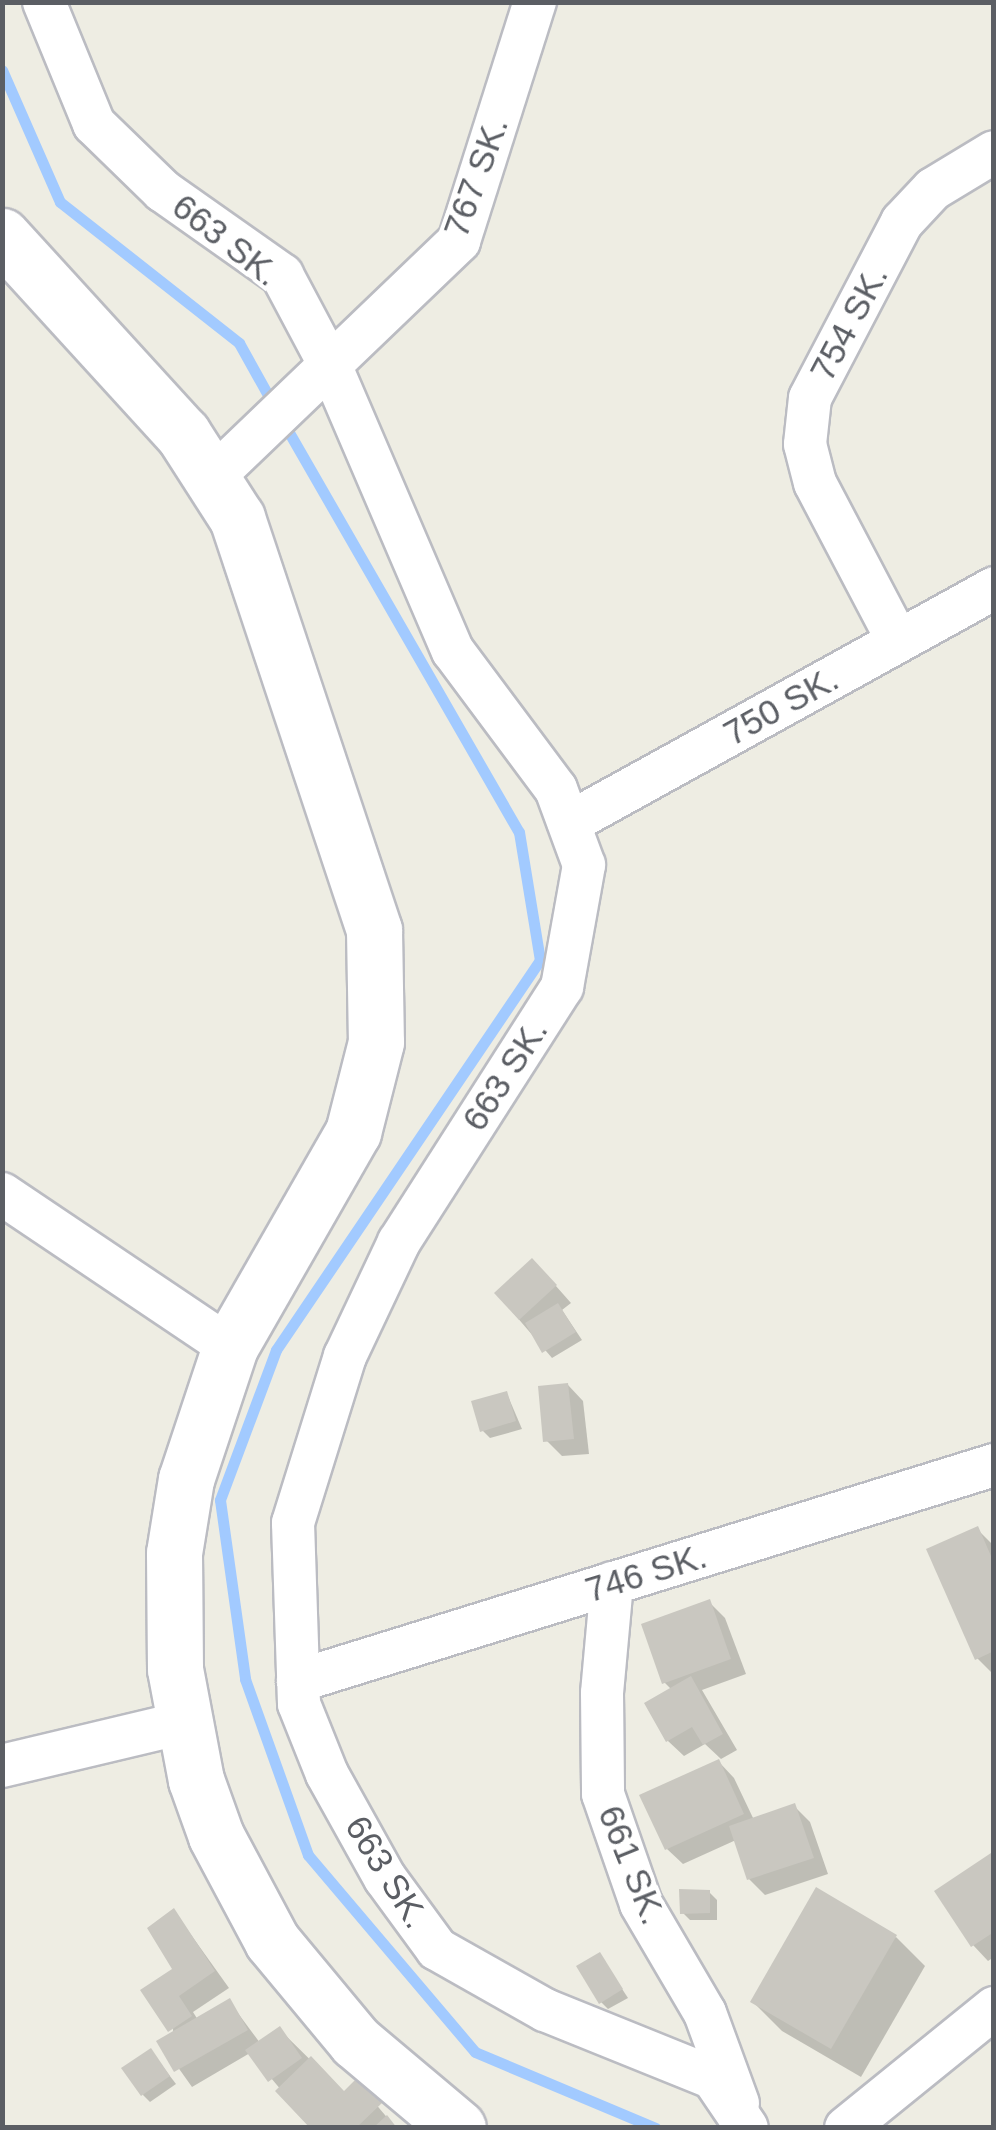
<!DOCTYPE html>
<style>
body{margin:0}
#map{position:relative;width:996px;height:2130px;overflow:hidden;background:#eeede3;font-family:Arial,sans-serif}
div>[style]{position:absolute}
.shadow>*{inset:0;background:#0003}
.stream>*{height:11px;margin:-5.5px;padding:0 5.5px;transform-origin:5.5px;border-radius:5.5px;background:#a2caff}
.building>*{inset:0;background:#c9c7c0}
.roads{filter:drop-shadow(2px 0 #bbbcc2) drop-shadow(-2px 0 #bbbcc2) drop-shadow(0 2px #bbbcc2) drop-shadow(0 -2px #bbbcc2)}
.street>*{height:42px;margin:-21px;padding:0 21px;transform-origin:21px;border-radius:21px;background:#fff}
.secondary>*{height:55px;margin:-27.5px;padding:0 27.5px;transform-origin:27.5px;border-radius:27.5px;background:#fff}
span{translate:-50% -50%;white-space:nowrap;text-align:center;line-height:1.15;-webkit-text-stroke:8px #fff;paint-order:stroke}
.street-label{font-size:35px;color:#5b5e64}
.frame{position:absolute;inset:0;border:5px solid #5b5e64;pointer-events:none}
</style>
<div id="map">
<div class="shadow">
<div style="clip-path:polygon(548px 1277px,571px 1303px,562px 1310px,582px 1340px,552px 1358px,497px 1294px)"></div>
<div style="clip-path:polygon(568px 1385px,583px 1401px,589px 1454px,562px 1456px,546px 1440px)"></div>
<div style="clip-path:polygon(507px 1394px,522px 1429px,490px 1438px,482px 1430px)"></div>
<div style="clip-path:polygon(977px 1529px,994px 1546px,994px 1675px,977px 1658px)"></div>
<div style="clip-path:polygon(709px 1602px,725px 1618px,746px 1674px,702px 1690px,737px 1750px,721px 1759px,705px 1744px,684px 1756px,668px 1741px,672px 1690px,664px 1682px)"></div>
<div style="clip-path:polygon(719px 1762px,734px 1778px,754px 1820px,794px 1806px,810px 1822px,828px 1874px,765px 1895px,749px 1879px,736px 1840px,683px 1864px,667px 1849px)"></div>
<div style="clip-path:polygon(994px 1855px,994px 1957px,988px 1961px,973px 1945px)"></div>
<div style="clip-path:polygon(709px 1892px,717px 1900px,717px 1920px,690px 1920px,682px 1912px)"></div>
<div style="clip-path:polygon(174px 1911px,229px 1988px,193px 2012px,198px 2020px,229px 2001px,260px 2043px,279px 2029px,345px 2094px,357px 2082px,396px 2128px,313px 2128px,250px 2053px,192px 2087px,160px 2042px,173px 2034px)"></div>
<div style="clip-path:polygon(896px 1937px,925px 1966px,861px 2077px,782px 2031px,753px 2002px)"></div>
<div style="clip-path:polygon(600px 1955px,628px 1998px,608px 2009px,601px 2002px)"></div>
<div style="clip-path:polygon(151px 2051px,176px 2084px,150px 2102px,143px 2095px)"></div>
</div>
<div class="stream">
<div style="left:2px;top:70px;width:144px;rotate:66.3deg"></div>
<div style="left:60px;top:202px;width:228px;rotate:38.2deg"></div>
<div style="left:239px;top:343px;width:72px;rotate:60.9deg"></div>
<div style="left:283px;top:422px;width:473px;rotate:60.1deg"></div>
<div style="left:519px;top:832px;width:130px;rotate:80.7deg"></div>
<div style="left:540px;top:960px;width:471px;rotate:124.1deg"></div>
<div style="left:276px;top:1350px;width:160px;rotate:110.5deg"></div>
<div style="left:220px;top:1500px;width:181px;rotate:82deg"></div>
<div style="left:245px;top:1679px;width:187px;rotate:70.3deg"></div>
<div style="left:308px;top:1855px;width:258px;rotate:49.7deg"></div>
<div style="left:475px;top:2052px;width:196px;rotate:22.8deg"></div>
</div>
<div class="building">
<div style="clip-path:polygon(532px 1258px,557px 1285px,519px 1320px,494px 1293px)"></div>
<div style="clip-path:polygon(558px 1303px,576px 1332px,542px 1353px,525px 1323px)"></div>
<div style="clip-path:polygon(568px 1383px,574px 1439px,543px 1442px,538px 1386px)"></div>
<div style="clip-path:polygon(507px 1391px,516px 1421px,480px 1432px,471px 1401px)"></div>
<div style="clip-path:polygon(978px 1526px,994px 1563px,994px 1651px,975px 1660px,926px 1549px)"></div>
<div style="clip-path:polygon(710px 1599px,731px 1659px,662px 1684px,641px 1624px)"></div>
<div style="clip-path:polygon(691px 1676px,723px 1734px,703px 1745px,692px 1727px,666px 1742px,644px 1703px)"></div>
<div style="clip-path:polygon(719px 1759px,744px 1814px,665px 1850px,639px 1795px)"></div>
<div style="clip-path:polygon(795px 1803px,814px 1858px,747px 1880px,729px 1826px)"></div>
<div style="clip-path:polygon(994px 1851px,994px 1932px,971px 1947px,934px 1891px)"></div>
<div style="clip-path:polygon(816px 1887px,897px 1935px,831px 2049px,750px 2002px)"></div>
<div style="clip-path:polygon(679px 1889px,710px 1890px,710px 1913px,680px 1914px)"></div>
<div style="clip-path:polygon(174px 1908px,215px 1971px,179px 1996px,192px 2016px,168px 2032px,140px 1990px,172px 1969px,147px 1928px)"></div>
<div style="clip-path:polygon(600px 1952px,623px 1989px,599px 2004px,576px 1966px)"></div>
<div style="clip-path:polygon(230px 1998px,248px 2030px,174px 2072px,156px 2041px)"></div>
<div style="clip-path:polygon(280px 2026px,302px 2058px,268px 2082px,245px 2050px)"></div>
<div style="clip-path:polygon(151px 2048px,170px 2076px,141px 2096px,121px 2068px)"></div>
<div style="clip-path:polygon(311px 2056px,344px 2091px,357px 2078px,382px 2103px,356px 2128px,310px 2128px,275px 2091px)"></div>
<div style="clip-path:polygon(387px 2115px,397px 2128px,373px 2128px)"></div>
</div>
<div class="roads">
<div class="street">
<div style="left:44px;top:2px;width:132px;rotate:67.7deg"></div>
<div style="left:94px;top:124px;width:96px;rotate:44.2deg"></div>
<div style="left:163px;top:191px;width:146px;rotate:35.2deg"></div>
<div style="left:282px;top:275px;width:104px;rotate:62deg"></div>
<div style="left:331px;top:367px;width:309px;rotate:66.8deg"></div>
<div style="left:453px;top:651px;width:172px;rotate:53.3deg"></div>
<div style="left:556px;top:789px;width:81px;rotate:69.8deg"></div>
<div style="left:584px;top:865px;width:124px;rotate:100.2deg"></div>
<div style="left:562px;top:987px;width:303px;rotate:122.6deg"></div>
<div style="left:399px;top:1242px;width:126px;rotate:115.3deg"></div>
<div style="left:345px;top:1356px;width:175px;rotate:107.3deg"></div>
<div style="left:293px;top:1523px;width:181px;rotate:88.1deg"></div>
<div style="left:299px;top:1704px;width:75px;rotate:68.2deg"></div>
<div style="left:327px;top:1774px;width:119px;rotate:60.9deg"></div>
<div style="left:385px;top:1878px;width:88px;rotate:53.8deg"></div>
<div style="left:437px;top:1949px;width:124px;rotate:29.5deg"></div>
<div style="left:545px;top:2010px;width:181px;rotate:22deg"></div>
<div style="left:713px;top:2078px;width:60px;rotate:55.8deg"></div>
<div style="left:213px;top:477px;width:341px;rotate:-43.8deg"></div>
<div style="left:459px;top:241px;width:251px;rotate:-72.4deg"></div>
<div style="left:898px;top:641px;width:178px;rotate:-117.7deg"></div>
<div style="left:815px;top:483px;width:40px;rotate:-104.4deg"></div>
<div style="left:805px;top:444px;width:46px;rotate:-83.8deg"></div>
<div style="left:810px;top:398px;width:199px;rotate:-62.4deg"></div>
<div style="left:902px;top:222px;width:45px;rotate:-46.8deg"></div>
<div style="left:933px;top:189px;width:71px;rotate:-31.2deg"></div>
<div style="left:569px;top:823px;width:486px;rotate:-28.9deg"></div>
<div style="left:2px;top:1194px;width:275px;rotate:33.9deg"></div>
<div style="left:612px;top:1583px;width:110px;rotate:95.2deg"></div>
<div style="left:602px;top:1693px;width:101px;rotate:89.4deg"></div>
<div style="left:603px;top:1794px;width:116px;rotate:70.9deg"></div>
<div style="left:641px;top:1904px;width:126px;rotate:59.6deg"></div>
<div style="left:705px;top:2013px;width:96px;rotate:69.9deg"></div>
<div style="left:298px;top:1681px;width:729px;rotate:-17.24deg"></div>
<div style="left:2px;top:1766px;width:186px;rotate:-13.4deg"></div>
<div style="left:846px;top:2128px;width:191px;rotate:-39deg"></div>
</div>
<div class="secondary">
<div style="left:2px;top:236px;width:268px;rotate:47.6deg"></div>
<div style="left:183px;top:434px;width:100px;rotate:57.3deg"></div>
<div style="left:237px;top:518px;width:434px;rotate:71.6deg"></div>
<div style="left:374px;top:930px;width:112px;rotate:89deg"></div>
<div style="left:376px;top:1042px;width:93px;rotate:104.3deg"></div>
<div style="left:353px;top:1132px;width:248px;rotate:119.8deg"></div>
<div style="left:230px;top:1347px;width:139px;rotate:108.4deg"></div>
<div style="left:186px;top:1479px;width:75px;rotate:99.2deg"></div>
<div style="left:174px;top:1553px;width:116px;rotate:89.5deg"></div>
<div style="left:175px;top:1669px;width:113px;rotate:79.3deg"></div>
<div style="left:196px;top:1780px;width:59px;rotate:70.3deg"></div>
<div style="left:216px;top:1836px;width:119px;rotate:61.9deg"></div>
<div style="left:272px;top:1941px;width:131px;rotate:50.3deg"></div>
<div style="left:356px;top:2042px;width:133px;rotate:40.1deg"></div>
</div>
</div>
<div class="street-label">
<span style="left:476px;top:177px;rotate:-70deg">767 SK.</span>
<span style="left:226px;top:240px;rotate:38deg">663 SK.</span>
<span style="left:849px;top:323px;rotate:-62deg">754 SK.</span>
<span style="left:781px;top:706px;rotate:-29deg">750 SK.</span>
<span style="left:505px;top:1075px;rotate:-57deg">663 SK.</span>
<span style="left:646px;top:1573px;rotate:-17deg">746 SK.</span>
<span style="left:632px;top:1865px;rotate:68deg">661 SK.</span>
<span style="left:387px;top:1872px;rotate:58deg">663 SK.</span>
</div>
<div class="frame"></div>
</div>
